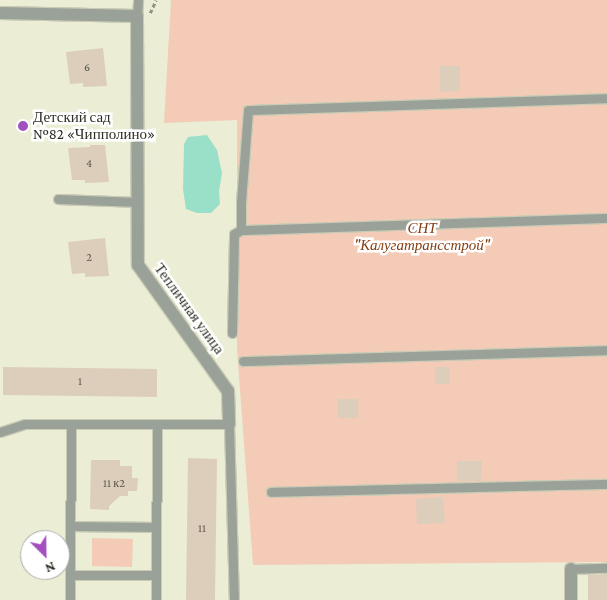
<!DOCTYPE html>
<meta charset="utf-8">
<style>
body{margin:0}
#map{position:relative;width:607px;height:600px;overflow:hidden;background:#ebedd5;font-family:"Crimson Pro",serif}
div>[style]{position:absolute}
.green>*{inset:0;background:#f4cbb7}
.water>*{inset:0;background:#9ae0c8}
.building>*{inset:0;background:#dcceba}
.path>*{height:2.5px;margin-top:-1.25px;transform-origin:0;background:repeating-linear-gradient(90deg,#929483 0 4px,transparent 0 6.5px)}
.roads{filter:drop-shadow(1px 0 #c9cbb5) drop-shadow(-1px 0 #c9cbb5) drop-shadow(0 1px #c9cbb5) drop-shadow(0 -1px #c9cbb5)}
.service>*{height:9px;margin:-4.5px;padding:0 4.5px;transform-origin:4.5px;border-radius:4.5px;background:#9aa199}
.minor>*{height:12px;margin:-6px;padding:0 6px;transform-origin:6px;border-radius:6px;background:#9aa199}
.dots>*{width:14px;height:14px;translate:-50% -50%;box-sizing:border-box;border:2px solid #fff;border-radius:50%}
span{translate:-50% -50%;white-space:nowrap;text-align:center;line-height:1.15;-webkit-text-stroke:5px #fff;paint-order:stroke}
.number-label{font-size:12px;color:#5a564a}
.number-label span{-webkit-text-stroke-width:0}
.poi-label{font-size:15px;color:#2e2e25}
.left{translate:0 -50%;text-align:left}
.park-label{font-size:15px;color:#833e12;font-style:italic}
.street-label{font-size:15px;color:#2e2e25}
.north{position:absolute;left:20px;top:530px;width:50px;height:50px;box-sizing:border-box;background:#fff;border:1px solid #ababa8;border-radius:50%;rotate:157deg;font-size:14px;font-weight:700;line-height:20px;text-align:center;color:#2e2e25}
.north::after{content:'';display:block;margin:auto;width:18px;height:22px;background:#a350bf;clip-path:polygon(50% 0,100% 100%,50% 72%,0 100%)}
</style>
<div id="map">
<div class="green">
<div style="clip-path:polygon(171px 0,607px 0,607px 562px,253px 565px,237px 349px,237px 120px,164px 123px)"></div>
<div style="clip-path:polygon(92px 538px,133px 539px,132px 567px,92px 566px)"></div>
</div>
<div class="water">
<div style="clip-path:polygon(207px 135px,217px 150px,222px 173px,219px 191px,220px 204px,211px 213px,197px 213px,186px 209px,183px 189px,184px 144px,188px 137px)"></div>
</div>
<div class="building">
<div style="clip-path:polygon(103px 48px,107px 86px,83px 87px,83px 83px,70px 84px,66px 52px)"></div>
<div style="clip-path:polygon(440px 66px,460px 66px,460px 91px,440px 92px)"></div>
<div style="clip-path:polygon(90px 145px,105px 145px,109px 182px,85px 183px,85px 180px,72px 180px,68px 148px,90px 147px)"></div>
<div style="clip-path:polygon(105px 238px,109px 276px,85px 277px,85px 273px,72px 274px,68px 242px)"></div>
<div style="clip-path:polygon(3px 367px,157px 369px,157px 397px,3px 395px)"></div>
<div style="clip-path:polygon(435px 367px,450px 367px,450px 384px,435px 384px)"></div>
<div style="clip-path:polygon(338px 399px,358px 399px,358px 418px,338px 418px)"></div>
<div style="clip-path:polygon(188px 458px,217px 459px,215px 600px,186px 600px)"></div>
<div style="clip-path:polygon(91px 460px,120px 460px,120px 466px,132px 466px,132px 478px,138px 478px,137px 491px,128px 491px,128px 496px,120px 496px,109px 506px,109px 510px,90px 509px)"></div>
<div style="clip-path:polygon(457px 461px,482px 461px,481px 481px,457px 481px)"></div>
<div style="clip-path:polygon(443px 497px,445px 523px,417px 524px,416px 499px)"></div>
<div style="clip-path:polygon(607px 574px,607px 600px,588px 600px,588px 575px)"></div>
</div>
<div class="path">
<div style="left:150px;top:13px;width:14px;rotate:-65deg"></div>
</div>
<div class="roads">
<div class="service">
<div style="left:137px;top:16px;width:16px;rotate:-86deg"></div>
<div style="left:58px;top:199px;width:80px;rotate:2.1deg"></div>
<div style="left:241px;top:230px;width:28px;rotate:-90deg"></div>
<div style="left:241px;top:202px;width:92px;rotate:-85.6deg"></div>
<div style="left:248px;top:110px;width:359px;rotate:-1.9deg"></div>
<div style="left:232px;top:333px;width:99px;rotate:-88.8deg"></div>
<div style="left:234px;top:234px;width:8px;rotate:-30deg"></div>
<div style="left:241px;top:230px;width:366px;rotate:-1.9deg"></div>
<div style="left:243px;top:361px;width:364px;rotate:-1.7deg"></div>
<div style="left:0;top:432px;width:26px;rotate:-18deg"></div>
<div style="left:25px;top:424px;width:204px"></div>
<div style="left:229px;top:424px;width:176px;rotate:88.4deg"></div>
<div style="left:271px;top:492px;width:336px;rotate:-1.4deg"></div>
<div style="left:70px;top:526px;width:86px;rotate:0.7deg"></div>
<div style="left:571px;top:569px;width:36px;rotate:-2deg"></div>
<div style="left:70px;top:575px;width:86px"></div>
<div style="left:70px;top:600px;width:176px;rotate:-89.7deg"></div>
<div style="left:156px;top:600px;width:175px;rotate:-89.7deg"></div>
</div>
<div class="minor">
<div style="left:0;top:13px;width:137px;rotate:1.3deg"></div>
<div style="left:137px;top:16px;width:249px;rotate:89.8deg"></div>
<div style="left:138px;top:265px;width:155px;rotate:54.5deg"></div>
<div style="left:228px;top:391px;width:33px;rotate:88deg"></div>
<div style="left:571px;top:569px;width:31px;rotate:90deg"></div>
</div>
</div>
<div class="dots">
<div style="left:23px;top:126px;background:#a350bf"></div>
</div>
<div class="number-label">
<span style="left:87px;top:68px">6</span>
<span style="left:89px;top:164px">4</span>
<span style="left:89px;top:258px">2</span>
<span style="left:80px;top:382px">1</span>
<span style="left:114px;top:484px">11 к2</span>
<span style="left:202px;top:529px">11</span>
</div>
<div class="poi-label">
<span class="left" style="left:33px;top:126px">Детский сад<br>№82 «Чипполино»</span>
</div>
<div class="park-label">
<span style="left:422px;top:237px">СНТ<br>"Калугатрансстрой"</span>
</div>
<div class="street-label">
<span style="left:189px;top:309px;rotate:54deg">Тепличная улица</span>
</div>
<div class="north">N</div>
</div>
